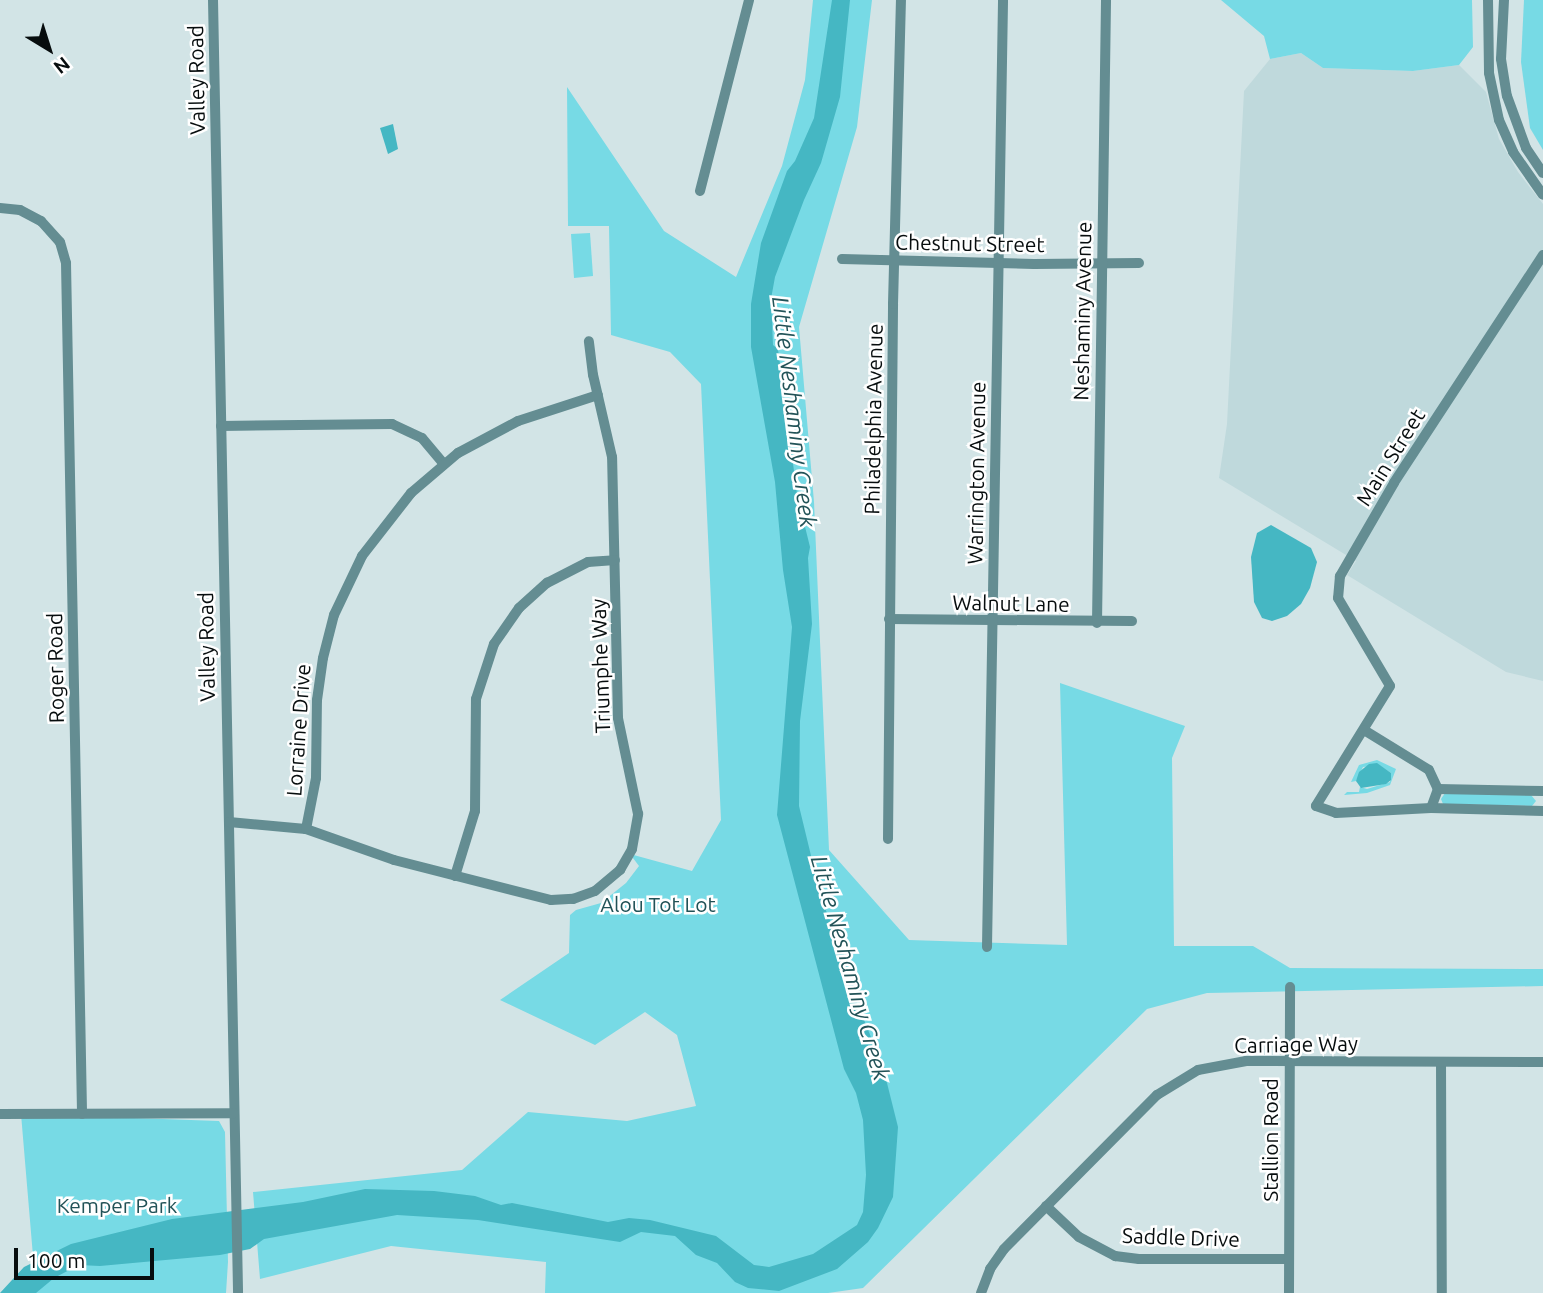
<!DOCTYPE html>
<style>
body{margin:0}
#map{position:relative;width:1543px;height:1293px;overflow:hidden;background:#d2e4e6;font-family:Ubuntu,sans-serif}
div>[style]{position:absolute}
.built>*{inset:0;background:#bfd9dc}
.green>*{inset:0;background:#77dae5}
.water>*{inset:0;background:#45b7c3}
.minor>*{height:10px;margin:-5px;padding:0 5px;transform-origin:5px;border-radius:5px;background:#648d92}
span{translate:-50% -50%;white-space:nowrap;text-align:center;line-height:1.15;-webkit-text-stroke:5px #fff;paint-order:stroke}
.street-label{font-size:21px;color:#070d0e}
.park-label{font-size:21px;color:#215257}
.water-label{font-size:23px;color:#225358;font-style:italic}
.north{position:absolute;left:14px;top:14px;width:70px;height:70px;-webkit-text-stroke:5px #fff;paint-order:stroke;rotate:142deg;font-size:19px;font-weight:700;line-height:28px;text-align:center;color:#070d0e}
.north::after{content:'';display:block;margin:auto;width:24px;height:32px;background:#070d0e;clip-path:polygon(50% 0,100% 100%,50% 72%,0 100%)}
.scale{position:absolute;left:14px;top:1248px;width:140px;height:32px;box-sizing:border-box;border:4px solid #070d0e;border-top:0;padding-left:9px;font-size:21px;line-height:24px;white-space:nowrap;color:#070d0e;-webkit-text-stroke:5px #fff;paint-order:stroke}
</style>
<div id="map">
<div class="built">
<div style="clip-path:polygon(1301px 53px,1323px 68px,1413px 71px,1459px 65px,1486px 92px,1499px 139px,1518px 172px,1543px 204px,1543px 681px,1506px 672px,1347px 575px,1356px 561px,1219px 478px,1227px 424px,1244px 91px,1270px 59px)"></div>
</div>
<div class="green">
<div style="clip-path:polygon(813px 0,872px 0,857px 127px,799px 327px,814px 502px,829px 850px,909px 940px,1067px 945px,1060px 683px,1185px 726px,1172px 758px,1174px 946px,1253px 946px,1290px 968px,1543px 969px,1543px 986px,1207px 993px,1147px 1009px,863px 1288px,828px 1293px,545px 1293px,546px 1262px,391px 1246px,260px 1279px,253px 1192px,462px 1170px,528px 1112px,627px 1121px,696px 1106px,677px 1035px,645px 1012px,595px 1045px,500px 1000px,569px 953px,570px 915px,576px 910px,601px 903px,626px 883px,639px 866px,630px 854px,692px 871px,721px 820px,701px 384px,670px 352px,611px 335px,609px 226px,568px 226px,567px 87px,664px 231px,736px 277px,782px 166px,805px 80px)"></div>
<div style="clip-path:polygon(1221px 0,1472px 0,1473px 47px,1459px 65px,1413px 71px,1323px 68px,1301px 53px,1270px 59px,1264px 36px)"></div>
<div style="clip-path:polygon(1524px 0,1543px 0,1543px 150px,1530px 128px,1521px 62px)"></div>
<div style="clip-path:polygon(590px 233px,593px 276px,574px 278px,571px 234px)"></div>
<div style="clip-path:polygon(1377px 760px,1396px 769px,1390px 785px,1367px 793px,1344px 795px,1347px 792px,1359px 792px,1360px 787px,1367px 789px,1390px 782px,1391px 773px,1379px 765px,1363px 767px,1356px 781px,1351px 782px,1359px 765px)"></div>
<div style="clip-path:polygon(1445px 793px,1531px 795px,1536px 801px,1532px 806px,1443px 804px,1441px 799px)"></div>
<div style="clip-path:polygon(21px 1114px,219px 1121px,225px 1132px,228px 1262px,226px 1293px,9px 1293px,34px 1268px)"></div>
</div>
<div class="water">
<div style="clip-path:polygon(832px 0,850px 0,840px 97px,821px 163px,804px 200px,775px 277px,771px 299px,773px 345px,778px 349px,797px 494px,810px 547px,808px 558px,812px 624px,800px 721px,799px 806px,822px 901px,846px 959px,850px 985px,883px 1067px,898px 1127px,893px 1197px,878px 1228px,868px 1242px,837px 1269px,779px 1291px,748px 1288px,735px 1282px,717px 1263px,696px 1255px,675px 1236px,641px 1232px,620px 1242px,478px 1220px,397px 1215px,264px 1239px,250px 1249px,220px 1255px,100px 1266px,79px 1265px,54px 1278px,36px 1293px,0 1293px,24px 1267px,71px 1244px,172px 1219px,303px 1202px,365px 1189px,434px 1191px,475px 1196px,501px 1205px,512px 1203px,608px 1222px,629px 1218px,650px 1220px,716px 1236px,754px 1265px,769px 1267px,813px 1254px,857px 1225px,863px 1212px,866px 1175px,863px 1120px,856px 1093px,844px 1069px,777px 815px,792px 627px,783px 570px,775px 482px,751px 347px,751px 304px,761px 243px,787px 171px,795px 161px,814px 118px)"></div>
<div style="clip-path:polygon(393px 124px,398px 149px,388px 154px,380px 128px)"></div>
<div style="clip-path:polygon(1271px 525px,1311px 548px,1317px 562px,1310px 588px,1301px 604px,1287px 616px,1272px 621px,1262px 618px,1254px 602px,1251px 557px,1257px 533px)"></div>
<div style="clip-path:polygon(1377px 763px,1391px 773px,1391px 780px,1386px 784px,1361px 788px,1356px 781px,1359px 772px,1369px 764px)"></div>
</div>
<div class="minor">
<div style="left:213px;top:0;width:1293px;rotate:88.89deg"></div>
<div style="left:1488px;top:0;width:73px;rotate:89.2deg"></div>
<div style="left:1489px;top:73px;width:48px;rotate:78deg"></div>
<div style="left:1499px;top:120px;width:35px;rotate:66deg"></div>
<div style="left:1513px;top:152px;width:52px;rotate:55.1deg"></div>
<div style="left:1504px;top:0;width:59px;rotate:92.9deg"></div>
<div style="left:1501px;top:59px;width:37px;rotate:81deg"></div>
<div style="left:1507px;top:96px;width:55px;rotate:69.9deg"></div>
<div style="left:1526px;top:148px;width:30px;rotate:56deg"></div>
<div style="left:700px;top:191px;width:197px;rotate:-75.6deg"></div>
<div style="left:0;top:208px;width:20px;rotate:6deg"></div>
<div style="left:20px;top:210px;width:24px;rotate:28deg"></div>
<div style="left:41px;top:221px;width:28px;rotate:48deg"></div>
<div style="left:60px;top:242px;width:22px;rotate:74deg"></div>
<div style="left:66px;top:263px;width:851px;rotate:88.92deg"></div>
<div style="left:1543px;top:255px;width:272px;rotate:123.2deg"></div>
<div style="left:1394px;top:483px;width:108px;rotate:120.1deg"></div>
<div style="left:1340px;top:576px;width:22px;rotate:95deg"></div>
<div style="left:1338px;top:598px;width:102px;rotate:59.4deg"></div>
<div style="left:1390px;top:686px;width:141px;rotate:121.7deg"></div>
<div style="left:1316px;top:806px;width:21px;rotate:19deg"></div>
<div style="left:1336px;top:813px;width:95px;rotate:-3deg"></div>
<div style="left:1431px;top:808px;width:112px;rotate:1.5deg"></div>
<div style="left:842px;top:259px;width:192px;rotate:1.5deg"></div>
<div style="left:1034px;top:264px;width:105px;rotate:-0.5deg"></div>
<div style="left:221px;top:426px;width:171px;rotate:-0.7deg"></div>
<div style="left:392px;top:424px;width:33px;rotate:25deg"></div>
<div style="left:422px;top:438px;width:34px;rotate:50deg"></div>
<div style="left:889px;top:619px;width:243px;rotate:0.5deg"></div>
<div style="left:1097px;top:623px;width:623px;rotate:-89.17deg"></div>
<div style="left:1364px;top:730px;width:76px;rotate:31.6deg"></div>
<div style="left:1429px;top:770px;width:21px;rotate:65deg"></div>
<div style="left:1438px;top:789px;width:20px;rotate:110deg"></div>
<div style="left:1438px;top:789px;width:105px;rotate:1.1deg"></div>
<div style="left:229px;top:822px;width:77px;rotate:5.2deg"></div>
<div style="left:306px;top:829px;width:93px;rotate:19.4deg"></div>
<div style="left:394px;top:860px;width:162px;rotate:14.3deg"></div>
<div style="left:551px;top:900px;width:22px;rotate:-3deg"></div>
<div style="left:573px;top:899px;width:23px;rotate:-20deg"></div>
<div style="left:595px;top:891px;width:33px;rotate:-40deg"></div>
<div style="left:620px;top:870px;width:24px;rotate:-60deg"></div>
<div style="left:632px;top:849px;width:36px;rotate:-80deg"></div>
<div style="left:638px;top:814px;width:98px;rotate:-101.8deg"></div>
<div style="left:618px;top:718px;width:261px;rotate:-91.3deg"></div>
<div style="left:612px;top:457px;width:84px;rotate:-103deg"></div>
<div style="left:593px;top:375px;width:34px;rotate:-97deg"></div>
<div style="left:306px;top:829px;width:52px;rotate:-78.9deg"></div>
<div style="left:316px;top:778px;width:78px;rotate:-89.3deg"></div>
<div style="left:317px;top:700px;width:42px;rotate:-81.9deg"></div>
<div style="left:323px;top:658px;width:44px;rotate:-75.7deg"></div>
<div style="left:334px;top:615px;width:65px;rotate:-64.6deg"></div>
<div style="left:362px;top:556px;width:80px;rotate:-52.1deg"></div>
<div style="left:411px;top:493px;width:62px;rotate:-40.4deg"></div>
<div style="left:458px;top:453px;width:68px;rotate:-28.1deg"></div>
<div style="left:518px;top:421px;width:84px;rotate:-18deg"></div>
<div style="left:888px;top:839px;width:535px;rotate:-89.46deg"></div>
<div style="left:893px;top:304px;width:304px;rotate:-88.5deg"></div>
<div style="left:455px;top:876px;width:68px;rotate:-72.9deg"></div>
<div style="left:475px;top:811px;width:112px;rotate:-89.5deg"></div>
<div style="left:476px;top:699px;width:58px;rotate:-71.9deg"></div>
<div style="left:494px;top:644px;width:44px;rotate:-55.2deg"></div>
<div style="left:519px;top:608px;width:38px;rotate:-42deg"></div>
<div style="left:547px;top:583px;width:46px;rotate:-27.1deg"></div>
<div style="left:588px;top:562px;width:27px;rotate:-4deg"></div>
<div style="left:987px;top:947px;width:947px;rotate:-89.03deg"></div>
<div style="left:1441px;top:1062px;width:231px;rotate:89.8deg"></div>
<div style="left:0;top:1114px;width:234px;rotate:-0.2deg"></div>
<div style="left:1046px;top:1206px;width:45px;rotate:43.2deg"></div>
<div style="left:1079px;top:1237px;width:41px;rotate:27.8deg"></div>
<div style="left:1115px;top:1256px;width:24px;rotate:7deg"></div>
<div style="left:1139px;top:1259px;width:150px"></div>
<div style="left:981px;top:1293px;width:26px;rotate:-69deg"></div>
<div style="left:990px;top:1269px;width:24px;rotate:-55deg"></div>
<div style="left:1004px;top:1249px;width:217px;rotate:-45.2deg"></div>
<div style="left:1157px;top:1095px;width:48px;rotate:-31.4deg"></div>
<div style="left:1198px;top:1070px;width:49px;rotate:-10.6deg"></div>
<div style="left:1246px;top:1061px;width:297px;rotate:0.2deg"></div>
<div style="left:1289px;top:1293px;width:306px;rotate:-89.8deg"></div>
</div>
<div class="street-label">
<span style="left:196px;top:80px;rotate:-91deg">Valley Road</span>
<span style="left:970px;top:243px;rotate:1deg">Chestnut Street</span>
<span style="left:1082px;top:311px;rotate:-89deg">Neshaminy Avenue</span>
<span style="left:873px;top:419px;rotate:-89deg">Philadelphia Avenue</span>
<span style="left:1390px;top:457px;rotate:-58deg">Main Street</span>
<span style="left:976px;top:473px;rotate:-89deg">Warrington Avenue</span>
<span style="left:1011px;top:603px;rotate:1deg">Walnut Lane</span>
<span style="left:206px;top:647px;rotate:-91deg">Valley Road</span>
<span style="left:600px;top:666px;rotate:-92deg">Triumphe Way</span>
<span style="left:55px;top:668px;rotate:-91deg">Roger Road</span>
<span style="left:298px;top:730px;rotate:-86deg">Lorraine Drive</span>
<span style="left:1296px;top:1044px;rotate:-1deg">Carriage Way</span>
<span style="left:1270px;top:1140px;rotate:-90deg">Stallion Road</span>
<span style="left:1181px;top:1237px;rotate:2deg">Saddle Drive</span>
</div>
<div class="park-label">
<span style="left:658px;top:904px">Alou Tot Lot</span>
<span style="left:117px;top:1205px">Kemper Park</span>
</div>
<div class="water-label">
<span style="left:794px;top:412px;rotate:83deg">Little Neshaminy Creek</span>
<span style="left:850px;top:968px;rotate:74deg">Little Neshaminy Creek</span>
</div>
<div class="north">N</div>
<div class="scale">100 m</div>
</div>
